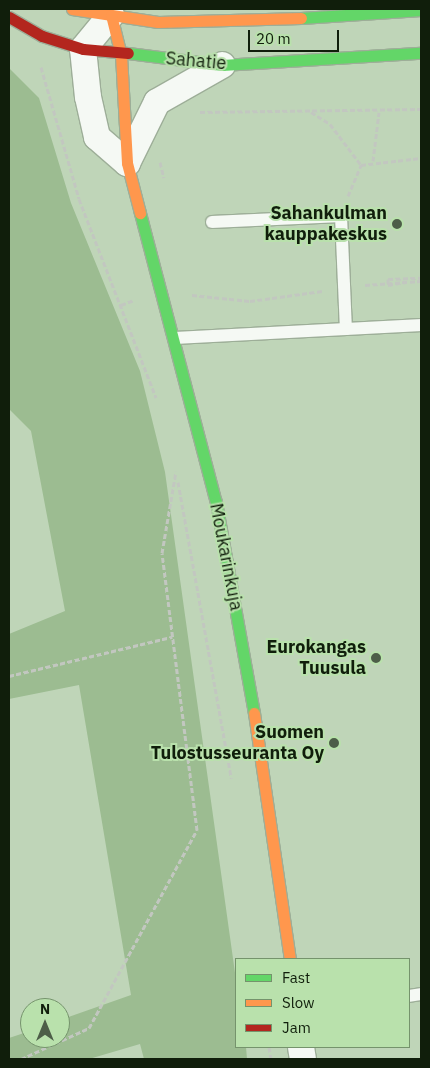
<!DOCTYPE html>
<style>
body{margin:0}
#map{position:relative;width:430px;height:1068px;overflow:hidden;background:#bfd5b8;font-family:"IBM Plex Sans",sans-serif}
div>[style]{position:absolute}
.forest>*{inset:0;background:#9cbc91}
.path>*{height:3px;margin-top:-1.5px;transform-origin:0;background:repeating-linear-gradient(90deg,#c2c7c0 0 5px,transparent 0 7.5px)}
.roads{filter:drop-shadow(1px 0 #9dae98) drop-shadow(-1px 0 #9dae98) drop-shadow(0 1px #9dae98) drop-shadow(0 -1px #9dae98)}
.lane>*{height:12px;margin:-6px;padding:0 6px;transform-origin:6px;border-radius:6px;background:#f5f9f4}
.street>*{height:26px;margin:-13px;padding:0 13px;transform-origin:13px;border-radius:13px;background:#f5f9f4}
.fast>*{height:11px;margin:-5.5px;padding:0 5.5px;transform-origin:5.5px;border-radius:5.5px;background:#63d668}
.slow>*{height:11px;margin:-5.5px;padding:0 5.5px;transform-origin:5.5px;border-radius:5.5px;background:#ff974d}
.jam>*{height:11px;margin:-5.5px;padding:0 5.5px;transform-origin:5.5px;border-radius:5.5px;background:#b3261e}
.path-bridge>*{height:3px;margin-top:-1.5px;transform-origin:0;background:repeating-linear-gradient(90deg,#c2c7c0 0 5px,transparent 0 7.5px)}
.dots>*{width:14px;height:14px;translate:-50% -50%;box-sizing:border-box;border:2px solid #b9e1ac;border-radius:50%}
span{translate:-50% -50%;white-space:nowrap;text-align:center;line-height:1.15;-webkit-text-stroke:4px #b9e1ac;paint-order:stroke}
.street-label{font-size:18px;color:#101e0b}
.poi-label{font-size:18px;color:#101e0b;font-weight:700}
.right{translate:-100% -50%;text-align:right}
.frame{position:absolute;inset:0;border:10px solid #101e0b;pointer-events:none}
.legend{position:absolute;left:235px;top:958px;width:175px;height:90px;box-sizing:border-box;background:#b9e1ac;border:1px solid #75936c;margin:0;padding:6px 9px;list-style:none;font-size:15px;color:#101e0b}
.legend li{display:flex;align-items:center;gap:10px;height:25px}
.legend b{width:25px;border:1px solid #75936c}
.north{position:absolute;left:20px;top:998px;width:50px;height:50px;box-sizing:border-box;background:#b9e1ac;border:1px solid #75936c;border-radius:50%;rotate:0deg;font-size:14px;font-weight:700;line-height:20px;text-align:center;color:#101e0b}
.north::after{content:'';display:block;margin:auto;width:18px;height:22px;background:#4d5e48;clip-path:polygon(50% 0,100% 100%,50% 72%,0 100%)}
.scale{position:absolute;left:248px;top:30px;width:91px;height:22px;box-sizing:border-box;border:2px solid #101e0b;border-top:0;padding-left:6px;font-size:15px;line-height:18px;white-space:nowrap;color:#101e0b;-webkit-text-stroke:4px #b9e1ac;paint-order:stroke}
</style>
<div id="map">
<div class="forest">
<div style="clip-path:polygon(9px 68px,39px 98px,71px 203px,140px 371px,165px 472px,236px 980px,236px 1047px,246px 1047px,247px 1059px,144px 1059px,140px 1044px,89px 1059px,9px 1059px,9px 1038px,30px 1031px,30px 1038px,60px 1038px,60px 1020px,131px 995px,79px 685px,9px 699px,9px 634px,65px 611px,31px 431px,9px 409px)"></div>
</div>
<div class="path">
<div style="left:41px;top:67px;width:137px;rotate:73.9deg"></div>
<div style="left:79px;top:199px;width:213px;rotate:68.8deg"></div>
<div style="left:200px;top:112px;width:221px;rotate:-0.8deg"></div>
<div style="left:311px;top:112px;width:22px;rotate:32deg"></div>
<div style="left:330px;top:124px;width:51px;rotate:52.9deg"></div>
<div style="left:373px;top:161px;width:49px;rotate:-83deg"></div>
<div style="left:160px;top:162px;width:16px;rotate:76deg"></div>
<div style="left:348px;top:196px;width:34px;rotate:-67deg"></div>
<div style="left:361px;top:165px;width:60px;rotate:-6.7deg"></div>
<div style="left:388px;top:279px;width:33px;rotate:-2deg"></div>
<div style="left:365px;top:285px;width:56px;rotate:-4.1deg"></div>
<div style="left:388px;top:285px;width:17px;rotate:-10deg"></div>
<div style="left:192px;top:295px;width:58px;rotate:5.9deg"></div>
<div style="left:250px;top:301px;width:73px;rotate:-7.9deg"></div>
<div style="left:121px;top:305px;width:14px;rotate:-21deg"></div>
<div style="left:178px;top:482px;width:301px;rotate:79.8deg"></div>
<div style="left:9px;top:676px;width:168px;rotate:-13.5deg"></div>
<div style="left:269px;top:1047px;width:12px;rotate:81deg"></div>
<div style="left:21px;top:1059px;width:75px;rotate:-24.5deg"></div>
<div style="left:89px;top:1028px;width:226px;rotate:-61.4deg"></div>
<div style="left:197px;top:830px;width:279px;rotate:-97.2deg"></div>
<div style="left:162px;top:553px;width:83px;rotate:-80.3deg"></div>
</div>
<div class="roads">
<div class="lane">
<div style="left:212px;top:222px;width:129px;rotate:-2.7deg"></div>
<div style="left:341px;top:216px;width:113px;rotate:87.5deg"></div>
<div style="left:176px;top:338px;width:245px;rotate:-3deg"></div>
<div style="left:409px;top:996px;width:12px;rotate:-9deg"></div>
</div>
<div class="street">
<div style="left:111px;top:15px;width:44px;rotate:129.5deg"></div>
<div style="left:83px;top:49px;width:48px;rotate:84.1deg"></div>
<div style="left:88px;top:97px;width:41px;rotate:77.3deg"></div>
<div style="left:97px;top:137px;width:40px;rotate:41deg"></div>
<div style="left:127px;top:163px;width:68px;rotate:-63.8deg"></div>
<div style="left:157px;top:102px;width:75px;rotate:-29.6deg"></div>
<div style="left:301px;top:1047px;width:12px;rotate:81deg"></div>
</div>
<div class="fast">
<div style="left:301px;top:18px;width:120px;rotate:-3.8deg"></div>
<div style="left:128px;top:53px;width:95px;rotate:7.3deg"></div>
<div style="left:222px;top:65px;width:199px;rotate:-3.5deg"></div>
<div style="left:140px;top:213px;width:299px;rotate:75.3deg"></div>
<div style="left:216px;top:502px;width:214px;rotate:79.8deg"></div>
</div>
<div class="slow">
<div style="left:72px;top:9px;width:87px;rotate:8.6deg"></div>
<div style="left:158px;top:22px;width:143px;rotate:-1.6deg"></div>
<div style="left:111px;top:15px;width:41px;rotate:76deg"></div>
<div style="left:121px;top:55px;width:108px;rotate:86.8deg"></div>
<div style="left:127px;top:163px;width:52px;rotate:75.4deg"></div>
<div style="left:254px;top:713px;width:249px;rotate:81.7deg"></div>
</div>
<div class="jam">
<div style="left:9px;top:17px;width:38px;rotate:30deg"></div>
<div style="left:42px;top:36px;width:43px;rotate:17.6deg"></div>
<div style="left:83px;top:49px;width:45px;rotate:5.1deg"></div>
</div>
</div>
<div class="path-bridge">
<div style="left:388px;top:279px;width:6px;rotate:90deg"></div>
</div>
<div class="dots">
<div style="left:397px;top:224px;background:#4d5e48"></div>
<div style="left:376px;top:658px;background:#4d5e48"></div>
<div style="left:334px;top:743px;background:#4d5e48"></div>
</div>
<div class="street-label">
<span style="left:196px;top:61px;rotate:5deg">Sahatie</span>
<span style="left:226px;top:557px;rotate:79deg">Moukarinkuja</span>
</div>
<div class="poi-label">
<span class="right" style="left:387px;top:224px">Sahankulman<br>kauppakeskus</span>
<span class="right" style="left:366px;top:658px">Eurokangas<br>Tuusula</span>
<span class="right" style="left:324px;top:743px">Suomen<br>Tulostusseuranta Oy</span>
</div>
<div class="frame"></div>
<ul class="legend">
<li><b style="height:6px;background:#63d668"></b>Fast</li>
<li><b style="height:6px;background:#ff974d"></b>Slow</li>
<li><b style="height:6px;background:#b3261e"></b>Jam</li>
</ul>
<div class="north">N</div>
<div class="scale">20 m</div>
</div>
